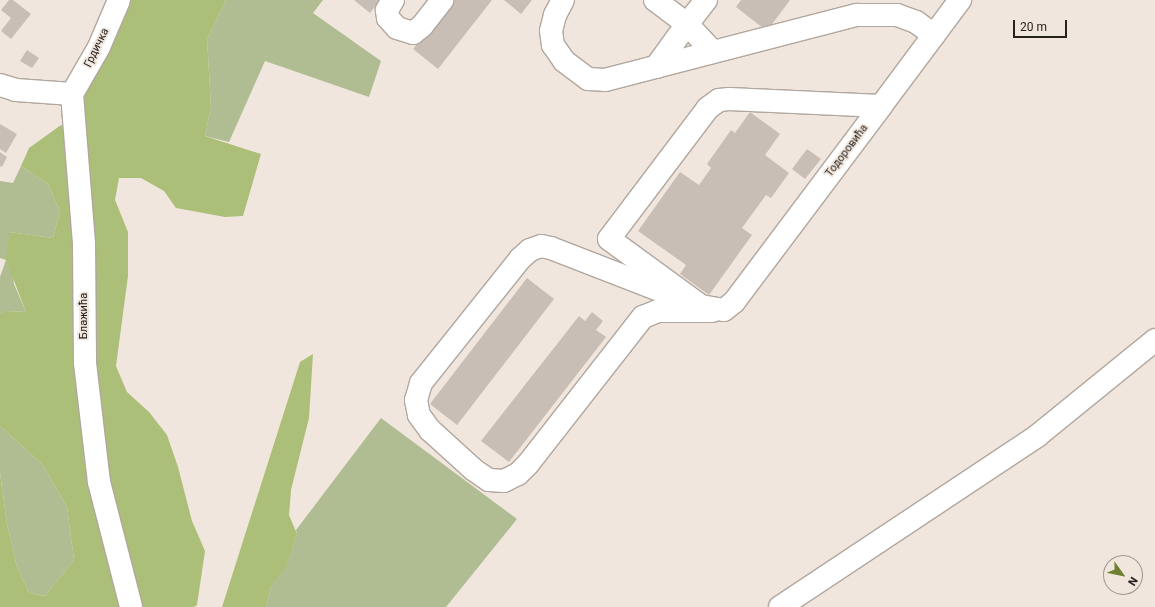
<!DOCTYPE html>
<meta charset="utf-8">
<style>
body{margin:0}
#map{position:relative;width:1155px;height:607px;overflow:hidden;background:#f1e6dd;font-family:Roboto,sans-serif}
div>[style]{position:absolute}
.green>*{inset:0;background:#b0bd93}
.forest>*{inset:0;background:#acbf79}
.building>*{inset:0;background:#c9beb5}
.roads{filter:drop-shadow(1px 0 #b1a79e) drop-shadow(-1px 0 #b1a79e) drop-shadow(0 1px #b1a79e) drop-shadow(0 -1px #b1a79e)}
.minor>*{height:22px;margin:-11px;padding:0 11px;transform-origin:11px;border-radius:11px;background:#fff}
span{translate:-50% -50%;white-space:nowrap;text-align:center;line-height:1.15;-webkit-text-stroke:3.5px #f1e6dd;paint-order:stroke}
.street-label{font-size:11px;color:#26221e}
.north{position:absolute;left:1103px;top:555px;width:40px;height:40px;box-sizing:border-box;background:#f1e6dd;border:1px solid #a09891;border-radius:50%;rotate:123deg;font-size:11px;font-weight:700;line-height:16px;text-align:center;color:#26221e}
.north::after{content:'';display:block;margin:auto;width:14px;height:18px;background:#6f8131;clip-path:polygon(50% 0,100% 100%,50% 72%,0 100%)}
.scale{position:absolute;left:1013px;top:20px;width:54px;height:18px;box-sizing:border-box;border:2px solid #26221e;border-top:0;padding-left:5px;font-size:12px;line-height:14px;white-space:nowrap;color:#26221e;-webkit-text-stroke:3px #f1e6dd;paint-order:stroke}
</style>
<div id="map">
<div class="green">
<div style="clip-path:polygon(226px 0,323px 0,313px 13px,381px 61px,369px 97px,265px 61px,229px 142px,205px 136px,211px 106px,207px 39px)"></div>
<div style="clip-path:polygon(21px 166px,48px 184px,60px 211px,53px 238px,9px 232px,14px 284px,26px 312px,6px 311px,0 314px,0 277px,6px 260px,0 258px,0 181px,13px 183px)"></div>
<div style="clip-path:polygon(381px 418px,517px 519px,446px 607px,266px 607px,271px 587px,286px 566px,297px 534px,296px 530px)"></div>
<div style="clip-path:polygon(0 426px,43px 465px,67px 507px,74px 560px,45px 596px,29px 593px,17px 567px,7px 524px,0 473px)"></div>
</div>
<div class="forest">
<div style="clip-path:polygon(119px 0,226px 0,207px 39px,211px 106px,205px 136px,261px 154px,243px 216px,225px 217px,176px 208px,164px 191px,141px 178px,119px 178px,115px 200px,128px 232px,128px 276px,116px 366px,127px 392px,149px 412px,167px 435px,178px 467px,192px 521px,205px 551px,197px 605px,194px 607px,0 607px,0 473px,7px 524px,17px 567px,29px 593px,45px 596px,74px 560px,67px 507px,43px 465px,0 426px,0 314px,6px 311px,26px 312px,6px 260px,9px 232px,53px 238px,60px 211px,48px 184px,21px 166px,29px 148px,61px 125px,76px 144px,72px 94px)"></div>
<div style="clip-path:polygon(313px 354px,309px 418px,291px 490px,289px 515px,297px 534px,286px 567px,271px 587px,266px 607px,222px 607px,300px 362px)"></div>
</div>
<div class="building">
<div style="clip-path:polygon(9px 0,13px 0,31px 14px,11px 39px,1px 31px,11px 18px,1px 10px)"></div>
<div style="clip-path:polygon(354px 0,380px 0,370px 13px)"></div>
<div style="clip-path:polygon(451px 0,492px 0,438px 69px,413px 49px)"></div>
<div style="clip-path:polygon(504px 0,532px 0,521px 14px)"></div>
<div style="clip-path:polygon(741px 0,790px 0,767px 31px,736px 7px)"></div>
<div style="clip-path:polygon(27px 50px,39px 58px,32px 68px,20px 61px)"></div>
<div style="clip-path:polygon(750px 112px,780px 134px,765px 155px,789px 173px,771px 198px,766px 195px,742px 228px,752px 235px,709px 295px,680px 274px,686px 265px,638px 231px,680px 172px,699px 185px,711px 168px,707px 164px,731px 130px,735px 133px)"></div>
<div style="clip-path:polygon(0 124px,17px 134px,6px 153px,0 149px)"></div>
<div style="clip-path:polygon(807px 149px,821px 159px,805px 179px,792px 169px)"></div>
<div style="clip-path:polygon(0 152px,7px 157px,2px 167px,0 166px)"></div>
<div style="clip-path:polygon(527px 278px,554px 299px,457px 425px,430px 404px)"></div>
<div style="clip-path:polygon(592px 312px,603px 321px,596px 330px,606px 337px,509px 462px,481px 441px,579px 316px,585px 321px)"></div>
</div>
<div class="roads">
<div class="minor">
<div style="left:393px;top:0;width:12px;rotate:121deg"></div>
<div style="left:387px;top:10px;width:8px;rotate:83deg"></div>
<div style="left:388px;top:18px;width:13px;rotate:48deg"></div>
<div style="left:397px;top:28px;width:17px;rotate:17deg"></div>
<div style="left:413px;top:33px;width:11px;rotate:-38deg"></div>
<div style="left:422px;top:26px;width:33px;rotate:-52deg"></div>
<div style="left:563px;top:0;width:17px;rotate:118deg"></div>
<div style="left:555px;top:15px;width:16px;rotate:104deg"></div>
<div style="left:551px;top:31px;width:14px;rotate:82deg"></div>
<div style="left:553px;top:45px;width:19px;rotate:55deg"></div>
<div style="left:564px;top:61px;width:30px;rotate:37deg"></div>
<div style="left:588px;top:79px;width:17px;rotate:3deg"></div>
<div style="left:605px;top:80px;width:260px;rotate:-14.5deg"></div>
<div style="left:857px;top:15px;width:40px"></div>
<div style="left:897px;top:15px;width:20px;rotate:20deg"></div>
<div style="left:916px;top:22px;width:22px;rotate:36deg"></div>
<div style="left:655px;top:0;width:40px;rotate:37deg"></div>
<div style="left:687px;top:24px;width:53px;rotate:125.8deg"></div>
<div style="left:706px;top:0;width:31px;rotate:128deg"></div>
<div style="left:687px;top:24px;width:38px;rotate:47deg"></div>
<div style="left:0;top:85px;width:17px;rotate:17deg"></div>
<div style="left:16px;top:90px;width:56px;rotate:4.1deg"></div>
<div style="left:72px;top:94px;width:150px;rotate:85.4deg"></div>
<div style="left:84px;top:244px;width:119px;rotate:89.5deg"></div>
<div style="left:85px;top:363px;width:120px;rotate:83.3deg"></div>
<div style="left:99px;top:482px;width:129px;rotate:75.6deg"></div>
<div style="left:72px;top:94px;width:54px;rotate:-60.1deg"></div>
<div style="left:99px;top:47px;width:51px;rotate:-66.9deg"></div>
<div style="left:881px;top:106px;width:152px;rotate:-177.4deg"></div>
<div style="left:729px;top:99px;width:10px;rotate:174deg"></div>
<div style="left:719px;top:100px;width:14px;rotate:144deg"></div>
<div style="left:708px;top:108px;width:164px;rotate:127.1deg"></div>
<div style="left:609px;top:239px;width:114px;rotate:36.1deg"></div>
<div style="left:701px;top:306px;width:23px;rotate:10deg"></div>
<div style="left:724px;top:310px;width:13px;rotate:-39deg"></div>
<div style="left:734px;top:302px;width:245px;rotate:-53.1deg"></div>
<div style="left:881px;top:106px;width:89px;rotate:-53.3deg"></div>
<div style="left:934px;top:35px;width:44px;rotate:-53.4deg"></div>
<div style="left:672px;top:295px;width:130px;rotate:-158.8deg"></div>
<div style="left:551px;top:248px;width:10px;rotate:-169deg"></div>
<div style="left:541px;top:246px;width:12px;rotate:160deg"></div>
<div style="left:530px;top:250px;width:13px;rotate:138deg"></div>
<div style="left:520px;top:259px;width:159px;rotate:128.6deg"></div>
<div style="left:421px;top:383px;width:18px;rotate:106deg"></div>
<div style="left:416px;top:400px;width:15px;rotate:79deg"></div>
<div style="left:419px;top:415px;width:19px;rotate:54deg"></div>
<div style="left:430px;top:430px;width:59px;rotate:42.3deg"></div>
<div style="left:474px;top:470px;width:18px;rotate:34deg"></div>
<div style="left:489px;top:480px;width:15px;rotate:4deg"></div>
<div style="left:504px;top:481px;width:16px;rotate:-27deg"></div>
<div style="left:518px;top:474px;width:14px;rotate:-45deg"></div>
<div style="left:528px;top:464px;width:187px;rotate:-52deg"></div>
<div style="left:643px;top:317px;width:16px;rotate:-22deg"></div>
<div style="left:658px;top:311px;width:54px"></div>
<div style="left:780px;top:607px;width:309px;rotate:-33.6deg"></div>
<div style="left:1037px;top:436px;width:152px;rotate:-39.1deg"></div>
</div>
</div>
<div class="street-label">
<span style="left:97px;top:48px;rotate:-64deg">Грдичка</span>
<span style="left:847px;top:151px;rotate:-53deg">Тодоровића</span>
<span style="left:84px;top:316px;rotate:-90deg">Блажића</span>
</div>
<div class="north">N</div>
<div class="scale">20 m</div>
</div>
